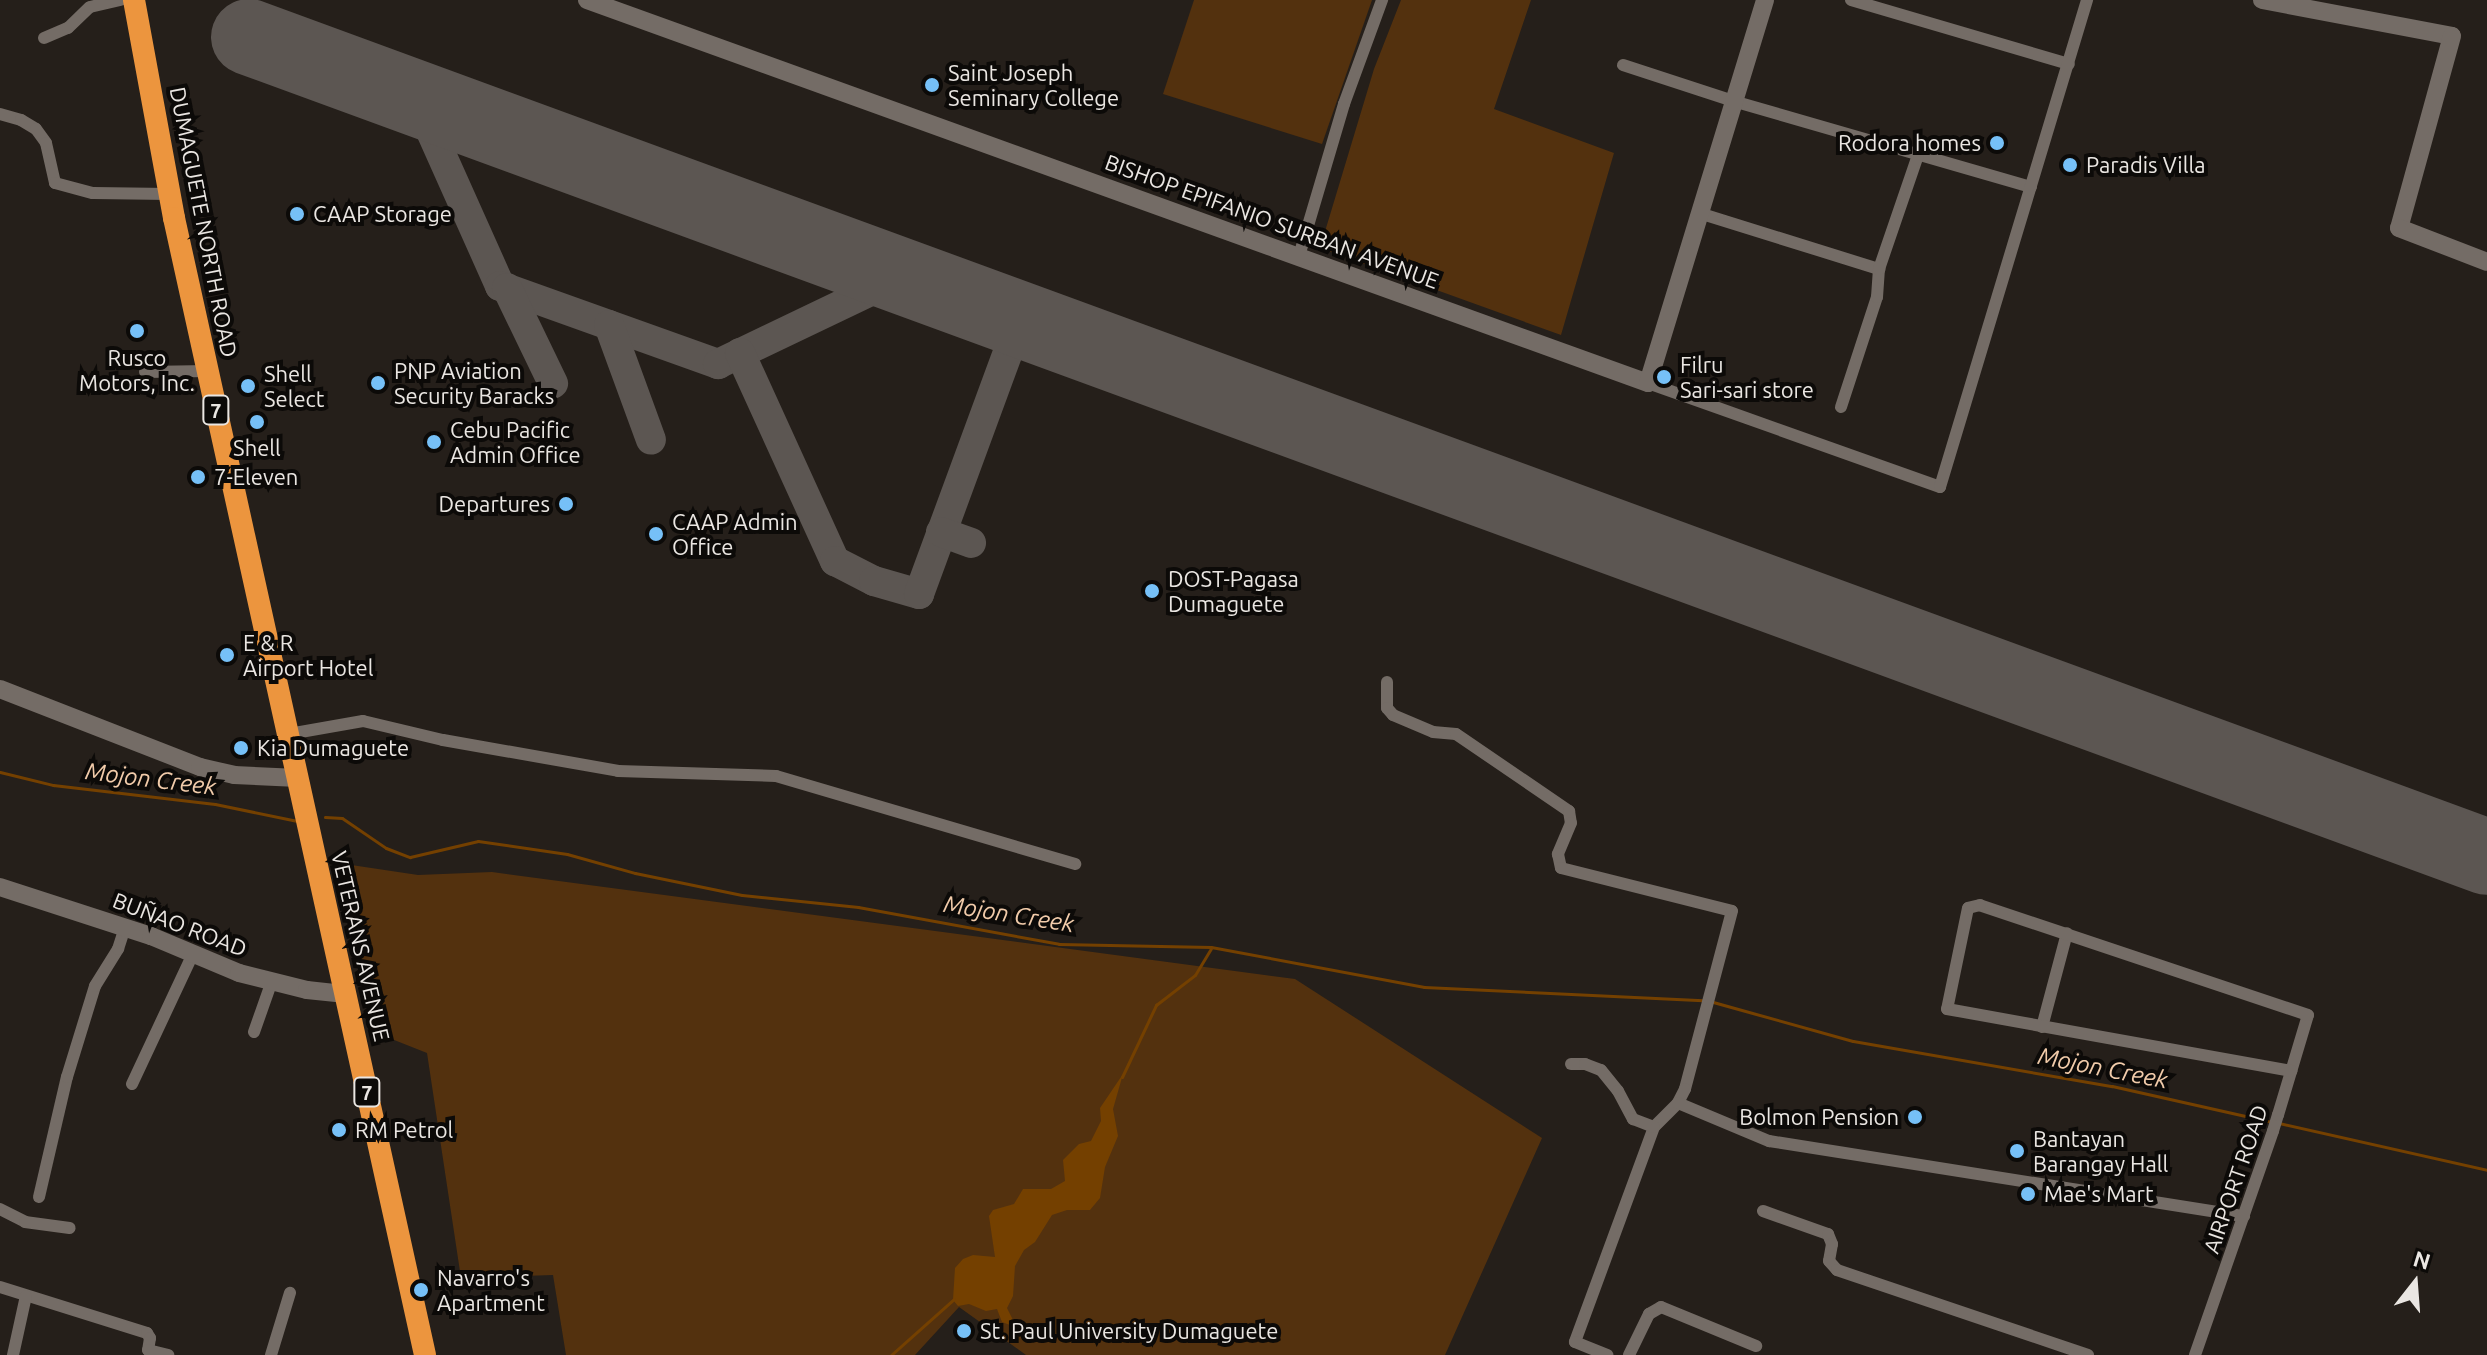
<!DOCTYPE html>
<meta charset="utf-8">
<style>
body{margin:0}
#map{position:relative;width:2487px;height:1355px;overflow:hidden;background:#251f1a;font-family:Ubuntu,sans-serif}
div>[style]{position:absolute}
.green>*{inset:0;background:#53310e}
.water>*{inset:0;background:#744000}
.stream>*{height:3px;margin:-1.5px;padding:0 1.5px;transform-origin:1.5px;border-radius:1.5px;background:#744000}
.taxiway>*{height:30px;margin:-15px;padding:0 15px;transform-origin:15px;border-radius:15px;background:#5c5652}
.runway>*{height:76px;margin:-38px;padding:0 38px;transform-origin:38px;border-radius:38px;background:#5c5652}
.street>*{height:12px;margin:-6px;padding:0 6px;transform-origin:6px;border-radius:6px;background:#746c66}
.secondary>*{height:18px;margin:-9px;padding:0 9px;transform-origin:9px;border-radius:9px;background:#746c66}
.highway>*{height:22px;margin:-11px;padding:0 11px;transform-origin:11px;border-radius:11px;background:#ec953e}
.dots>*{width:22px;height:22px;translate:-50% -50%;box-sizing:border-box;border:4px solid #0c0a08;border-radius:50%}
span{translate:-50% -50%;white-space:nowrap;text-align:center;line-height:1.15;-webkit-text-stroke:8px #0c0a08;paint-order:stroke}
.shield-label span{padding:2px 6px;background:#0c0a08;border:2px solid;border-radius:6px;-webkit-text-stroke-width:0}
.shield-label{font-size:20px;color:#eae6e2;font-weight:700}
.poi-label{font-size:22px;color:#eae6e2}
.left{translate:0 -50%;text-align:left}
.right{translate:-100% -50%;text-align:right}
.street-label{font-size:22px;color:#eae6e2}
.water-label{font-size:24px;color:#f1cbaa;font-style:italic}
.north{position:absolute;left:2375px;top:1243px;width:80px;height:80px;-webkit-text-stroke:6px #0c0a08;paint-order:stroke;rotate:17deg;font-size:22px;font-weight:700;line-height:32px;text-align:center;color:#eae6e2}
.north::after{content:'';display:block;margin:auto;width:28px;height:36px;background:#eae6e2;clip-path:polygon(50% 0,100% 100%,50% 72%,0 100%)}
</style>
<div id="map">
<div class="green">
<div style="clip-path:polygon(1194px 0,1372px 0,1322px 144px,1163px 94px)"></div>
<div style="clip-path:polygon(1401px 0,1531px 0,1494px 109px,1614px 153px,1561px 335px,1320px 248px,1374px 69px)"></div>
<div style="clip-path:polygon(338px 863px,418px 875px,492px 872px,1295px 979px,1542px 1138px,1445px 1355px,1026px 1355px,959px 1307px,915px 1355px,566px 1355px,553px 1275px,461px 1278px,427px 1053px,374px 1032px)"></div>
</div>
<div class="water">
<div style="clip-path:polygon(1123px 1074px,1113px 1109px,1118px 1136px,1105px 1167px,1100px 1198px,1090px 1210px,1067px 1210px,1052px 1215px,1035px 1242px,1024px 1250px,1015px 1266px,1013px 1296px,1007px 1308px,1013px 1320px,1010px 1325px,1002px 1322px,997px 1309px,986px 1311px,969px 1304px,958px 1306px,953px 1300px,955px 1268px,963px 1259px,973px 1255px,995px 1257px,989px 1216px,993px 1210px,1014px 1204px,1023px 1189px,1051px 1189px,1065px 1181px,1063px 1160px,1079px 1144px,1091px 1141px,1101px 1121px,1100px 1108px)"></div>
</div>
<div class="stream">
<div style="left:0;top:772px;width:55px;rotate:13.8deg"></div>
<div style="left:53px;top:785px;width:163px;rotate:6.7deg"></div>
<div style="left:215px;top:804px;width:84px;rotate:11.7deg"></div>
<div style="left:325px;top:817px;width:17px;rotate:3deg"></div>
<div style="left:342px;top:818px;width:53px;rotate:34.3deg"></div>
<div style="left:386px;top:848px;width:26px;rotate:21deg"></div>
<div style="left:410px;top:857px;width:70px;rotate:-13.2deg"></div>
<div style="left:478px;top:841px;width:90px;rotate:8.3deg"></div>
<div style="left:567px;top:854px;width:71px;rotate:15.6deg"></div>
<div style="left:635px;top:873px;width:109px;rotate:11.6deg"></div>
<div style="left:742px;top:895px;width:117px;rotate:5.9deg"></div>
<div style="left:858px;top:907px;width:204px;rotate:10.4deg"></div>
<div style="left:1059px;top:944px;width:152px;rotate:1.1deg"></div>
<div style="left:1211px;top:947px;width:217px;rotate:10.6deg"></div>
<div style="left:1424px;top:987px;width:279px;rotate:2.7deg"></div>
<div style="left:1713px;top:1002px;width:145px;rotate:15.6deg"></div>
<div style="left:1853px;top:1041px;width:263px;rotate:9.9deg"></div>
<div style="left:2112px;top:1086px;width:164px;rotate:12.7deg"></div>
<div style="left:1122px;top:1077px;width:80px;rotate:-64.7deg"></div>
<div style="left:1156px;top:1005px;width:49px;rotate:-37.6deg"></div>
<div style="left:1195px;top:975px;width:31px;rotate:-59deg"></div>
<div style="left:2279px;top:1123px;width:213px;rotate:12.7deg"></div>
<div style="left:891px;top:1355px;width:84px;rotate:-41.6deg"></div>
</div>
<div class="taxiway">
<div style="left:416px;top:98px;width:206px;rotate:65.9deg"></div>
<div style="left:500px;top:286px;width:232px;rotate:19.7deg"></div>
<div style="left:718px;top:364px;width:204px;rotate:-25.6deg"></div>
<div style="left:507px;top:288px;width:106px;rotate:64.2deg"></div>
<div style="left:609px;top:325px;width:122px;rotate:69.9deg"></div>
<div style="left:740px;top:353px;width:229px;rotate:65.5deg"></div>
<div style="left:835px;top:561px;width:44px;rotate:27.1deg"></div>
<div style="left:874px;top:581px;width:47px;rotate:16.1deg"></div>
<div style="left:919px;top:594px;width:293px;rotate:-69.8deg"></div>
<div style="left:941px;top:532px;width:32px;rotate:20deg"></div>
</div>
<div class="runway">
<div style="left:249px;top:37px;width:2383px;rotate:20.12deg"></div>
</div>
<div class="street">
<div style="left:1851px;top:0;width:227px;rotate:16.4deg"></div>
<div style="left:44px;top:38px;width:26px;rotate:-23deg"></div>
<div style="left:68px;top:28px;width:30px;rotate:-44deg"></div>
<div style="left:90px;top:7px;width:31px;rotate:-13deg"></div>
<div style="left:1623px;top:65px;width:116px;rotate:18.1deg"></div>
<div style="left:1733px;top:101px;width:310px;rotate:16.1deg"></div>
<div style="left:0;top:114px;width:22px;rotate:16deg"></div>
<div style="left:21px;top:120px;width:17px;rotate:31deg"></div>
<div style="left:36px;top:129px;width:17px;rotate:54deg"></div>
<div style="left:46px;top:143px;width:41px;rotate:77.3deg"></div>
<div style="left:55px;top:183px;width:39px;rotate:15deg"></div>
<div style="left:93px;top:193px;width:76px;rotate:0.8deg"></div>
<div style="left:1699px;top:213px;width:189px;rotate:17.3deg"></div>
<div style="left:1299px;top:256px;width:159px;rotate:-73.5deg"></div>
<div style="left:1344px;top:104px;width:111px;rotate:-69.9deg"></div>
<div style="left:145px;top:372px;width:63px;rotate:-0.9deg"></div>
<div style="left:1648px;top:383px;width:310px;rotate:19.6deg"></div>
<div style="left:1940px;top:487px;width:509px;rotate:-73.2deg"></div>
<div style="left:1841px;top:407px;width:116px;rotate:-71.9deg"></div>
<div style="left:1877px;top:297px;width:28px;rotate:-86deg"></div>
<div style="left:1879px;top:269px;width:120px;rotate:-71.1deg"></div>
<div style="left:1387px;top:682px;width:26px;rotate:90deg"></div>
<div style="left:1387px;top:708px;width:9px;rotate:49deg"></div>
<div style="left:1393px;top:715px;width:43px;rotate:23deg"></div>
<div style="left:1433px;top:732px;width:23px;rotate:5deg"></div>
<div style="left:1456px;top:734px;width:137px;rotate:34.3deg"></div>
<div style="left:1569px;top:811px;width:12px;rotate:81deg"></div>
<div style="left:1571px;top:823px;width:34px;rotate:113deg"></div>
<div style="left:1558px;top:854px;width:14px;rotate:78deg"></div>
<div style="left:1561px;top:868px;width:176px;rotate:14.1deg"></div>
<div style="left:1732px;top:911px;width:184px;rotate:104.8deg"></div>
<div style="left:1685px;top:1089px;width:16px;rotate:117deg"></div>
<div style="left:1678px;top:1103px;width:34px;rotate:135deg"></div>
<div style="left:1654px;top:1127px;width:229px;rotate:110.2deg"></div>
<div style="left:1575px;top:1342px;width:35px;rotate:22deg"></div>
<div style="left:289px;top:734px;width:75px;rotate:-10deg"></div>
<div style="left:363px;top:721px;width:82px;rotate:13.4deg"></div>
<div style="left:443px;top:740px;width:178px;rotate:10deg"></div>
<div style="left:618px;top:771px;width:158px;rotate:1.8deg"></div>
<div style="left:776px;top:776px;width:312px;rotate:16.4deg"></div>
<div style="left:2042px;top:1027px;width:97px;rotate:-75.1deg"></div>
<div style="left:254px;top:1032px;width:54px;rotate:-70.6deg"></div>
<div style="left:1571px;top:1064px;width:14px"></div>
<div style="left:1585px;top:1064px;width:17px;rotate:21deg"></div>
<div style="left:1601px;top:1070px;width:27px;rotate:51deg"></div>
<div style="left:1618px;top:1091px;width:32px;rotate:62deg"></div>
<div style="left:1633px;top:1119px;width:22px;rotate:21deg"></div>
<div style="left:132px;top:1084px;width:144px;rotate:-64.9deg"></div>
<div style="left:1678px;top:1103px;width:99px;rotate:22.7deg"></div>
<div style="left:1769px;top:1141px;width:481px;rotate:9deg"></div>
<div style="left:39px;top:1197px;width:123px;rotate:-76.9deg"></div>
<div style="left:67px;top:1077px;width:95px;rotate:-72.9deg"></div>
<div style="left:95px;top:986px;width:44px;rotate:-58.1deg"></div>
<div style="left:118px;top:949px;width:23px;rotate:-72deg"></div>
<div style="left:0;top:1209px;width:28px;rotate:27deg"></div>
<div style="left:25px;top:1222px;width:45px;rotate:7.6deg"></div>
<div style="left:1763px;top:1211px;width:69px;rotate:19.5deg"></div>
<div style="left:1828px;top:1234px;width:11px;rotate:68deg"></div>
<div style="left:1832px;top:1244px;width:17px;rotate:100deg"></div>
<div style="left:1829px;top:1261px;width:12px;rotate:48deg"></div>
<div style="left:1837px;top:1270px;width:265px;rotate:18.7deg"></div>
<div style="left:0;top:1287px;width:154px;rotate:17.4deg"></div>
<div style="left:147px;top:1333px;width:6px;rotate:59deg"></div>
<div style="left:150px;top:1338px;width:12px;rotate:99deg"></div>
<div style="left:148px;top:1350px;width:21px;rotate:14deg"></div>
<div style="left:13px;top:1355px;width:60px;rotate:-77.6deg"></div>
<div style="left:271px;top:1355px;width:65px;rotate:-73deg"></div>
<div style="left:1629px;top:1355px;width:46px;rotate:-64deg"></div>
<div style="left:1649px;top:1314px;width:14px;rotate:-30deg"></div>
<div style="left:1661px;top:1307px;width:103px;rotate:22.3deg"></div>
<div style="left:2195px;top:1355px;width:237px;rotate:-70.8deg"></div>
<div style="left:2273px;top:1131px;width:17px;rotate:-73deg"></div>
<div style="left:2278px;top:1115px;width:104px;rotate:-73.3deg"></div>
<div style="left:2308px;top:1015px;width:346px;rotate:-161.5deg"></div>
<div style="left:1980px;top:905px;width:12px;rotate:166deg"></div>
<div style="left:1968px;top:908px;width:103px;rotate:101.7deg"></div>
<div style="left:1947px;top:1009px;width:350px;rotate:10.2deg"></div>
</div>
<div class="secondary">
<div style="left:587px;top:0;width:1128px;rotate:19.85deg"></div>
<div style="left:1648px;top:383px;width:400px;rotate:-73deg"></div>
<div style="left:2262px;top:0;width:193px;rotate:10.7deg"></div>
<div style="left:2452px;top:36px;width:199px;rotate:105.4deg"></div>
<div style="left:2399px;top:228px;width:94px;rotate:21.1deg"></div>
<div style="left:0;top:689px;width:215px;rotate:21.3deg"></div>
<div style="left:200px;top:767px;width:35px;rotate:13deg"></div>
<div style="left:234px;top:775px;width:64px;rotate:2.7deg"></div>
<div style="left:0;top:887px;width:159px;rotate:18deg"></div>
<div style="left:151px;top:936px;width:95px;rotate:22.8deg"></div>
<div style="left:239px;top:973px;width:70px;rotate:14deg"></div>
<div style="left:307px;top:990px;width:39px;rotate:6deg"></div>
</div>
<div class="highway">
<div style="left:134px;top:0;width:222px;rotate:79.6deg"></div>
<div style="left:174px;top:218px;width:1164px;rotate:77.55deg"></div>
</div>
<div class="dots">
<div style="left:932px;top:85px;background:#76c0f7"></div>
<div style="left:1997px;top:143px;background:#76c0f7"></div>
<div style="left:2070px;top:165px;background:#76c0f7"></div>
<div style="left:297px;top:214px;background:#76c0f7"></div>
<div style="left:137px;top:331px;background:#76c0f7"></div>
<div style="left:1664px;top:377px;background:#76c0f7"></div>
<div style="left:378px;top:383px;background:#76c0f7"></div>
<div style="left:248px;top:386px;background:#76c0f7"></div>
<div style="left:257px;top:422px;background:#76c0f7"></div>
<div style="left:434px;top:442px;background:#76c0f7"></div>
<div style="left:198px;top:477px;background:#76c0f7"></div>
<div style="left:566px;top:504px;background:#76c0f7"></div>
<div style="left:656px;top:534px;background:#76c0f7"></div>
<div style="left:1152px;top:591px;background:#76c0f7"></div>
<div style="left:227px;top:655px;background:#76c0f7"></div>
<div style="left:241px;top:748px;background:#76c0f7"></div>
<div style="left:1915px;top:1117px;background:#76c0f7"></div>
<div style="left:339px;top:1130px;background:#76c0f7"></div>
<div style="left:2017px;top:1151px;background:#76c0f7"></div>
<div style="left:2028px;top:1194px;background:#76c0f7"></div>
<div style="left:421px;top:1290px;background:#76c0f7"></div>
<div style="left:964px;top:1331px;background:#76c0f7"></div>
</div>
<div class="shield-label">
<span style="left:216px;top:410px">7</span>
<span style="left:367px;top:1092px">7</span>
</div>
<div class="poi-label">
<span class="left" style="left:948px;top:85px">Saint Joseph<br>Seminary College</span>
<span class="right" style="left:1981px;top:143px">Rodora homes</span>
<span class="left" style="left:2086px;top:165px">Paradis Villa</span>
<span class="left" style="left:313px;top:214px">CAAP Storage</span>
<span style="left:137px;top:370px">Rusco<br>Motors, Inc.</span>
<span class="left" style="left:1680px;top:377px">Filru<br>Sari-sari store</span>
<span class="left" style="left:394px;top:383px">PNP Aviation<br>Security Baracks</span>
<span class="left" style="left:264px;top:386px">Shell<br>Select</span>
<span class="left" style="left:450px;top:442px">Cebu Pacific<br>Admin Office</span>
<span style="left:257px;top:448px">Shell</span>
<span class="left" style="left:214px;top:477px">7-Eleven</span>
<span class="right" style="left:550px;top:504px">Departures</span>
<span class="left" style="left:672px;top:534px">CAAP Admin<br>Office</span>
<span class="left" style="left:1168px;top:591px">DOST-Pagasa<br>Dumaguete</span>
<span class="left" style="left:243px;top:655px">E &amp; R<br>Airport Hotel</span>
<span class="left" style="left:257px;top:748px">Kia Dumaguete</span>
<span class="right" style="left:1899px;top:1117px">Bolmon Pension</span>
<span class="left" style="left:355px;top:1130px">RM Petrol</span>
<span class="left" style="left:2033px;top:1151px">Bantayan<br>Barangay Hall</span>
<span class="left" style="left:2044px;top:1194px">Mae's Mart</span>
<span class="left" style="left:437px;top:1290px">Navarro's<br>Apartment</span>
<span class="left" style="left:980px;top:1331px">St. Paul University Dumaguete</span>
</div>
<div class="street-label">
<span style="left:1272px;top:221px;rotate:20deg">BISHOP EPIFANIO SURBAN AVENUE</span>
<span style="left:204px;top:222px;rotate:79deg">DUMAGUETE NORTH ROAD</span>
<span style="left:180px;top:924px;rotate:21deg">BUÑAO ROAD</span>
<span style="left:361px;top:946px;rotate:77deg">VETERANS AVENUE</span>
<span style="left:2235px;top:1179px;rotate:-71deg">AIRPORT ROAD</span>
</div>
<div class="water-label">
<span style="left:151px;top:779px;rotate:7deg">Mojon Creek</span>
<span style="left:1009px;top:914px;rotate:9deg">Mojon Creek</span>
<span style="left:2103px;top:1068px;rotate:11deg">Mojon Creek</span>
</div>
<div class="north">N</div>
</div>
